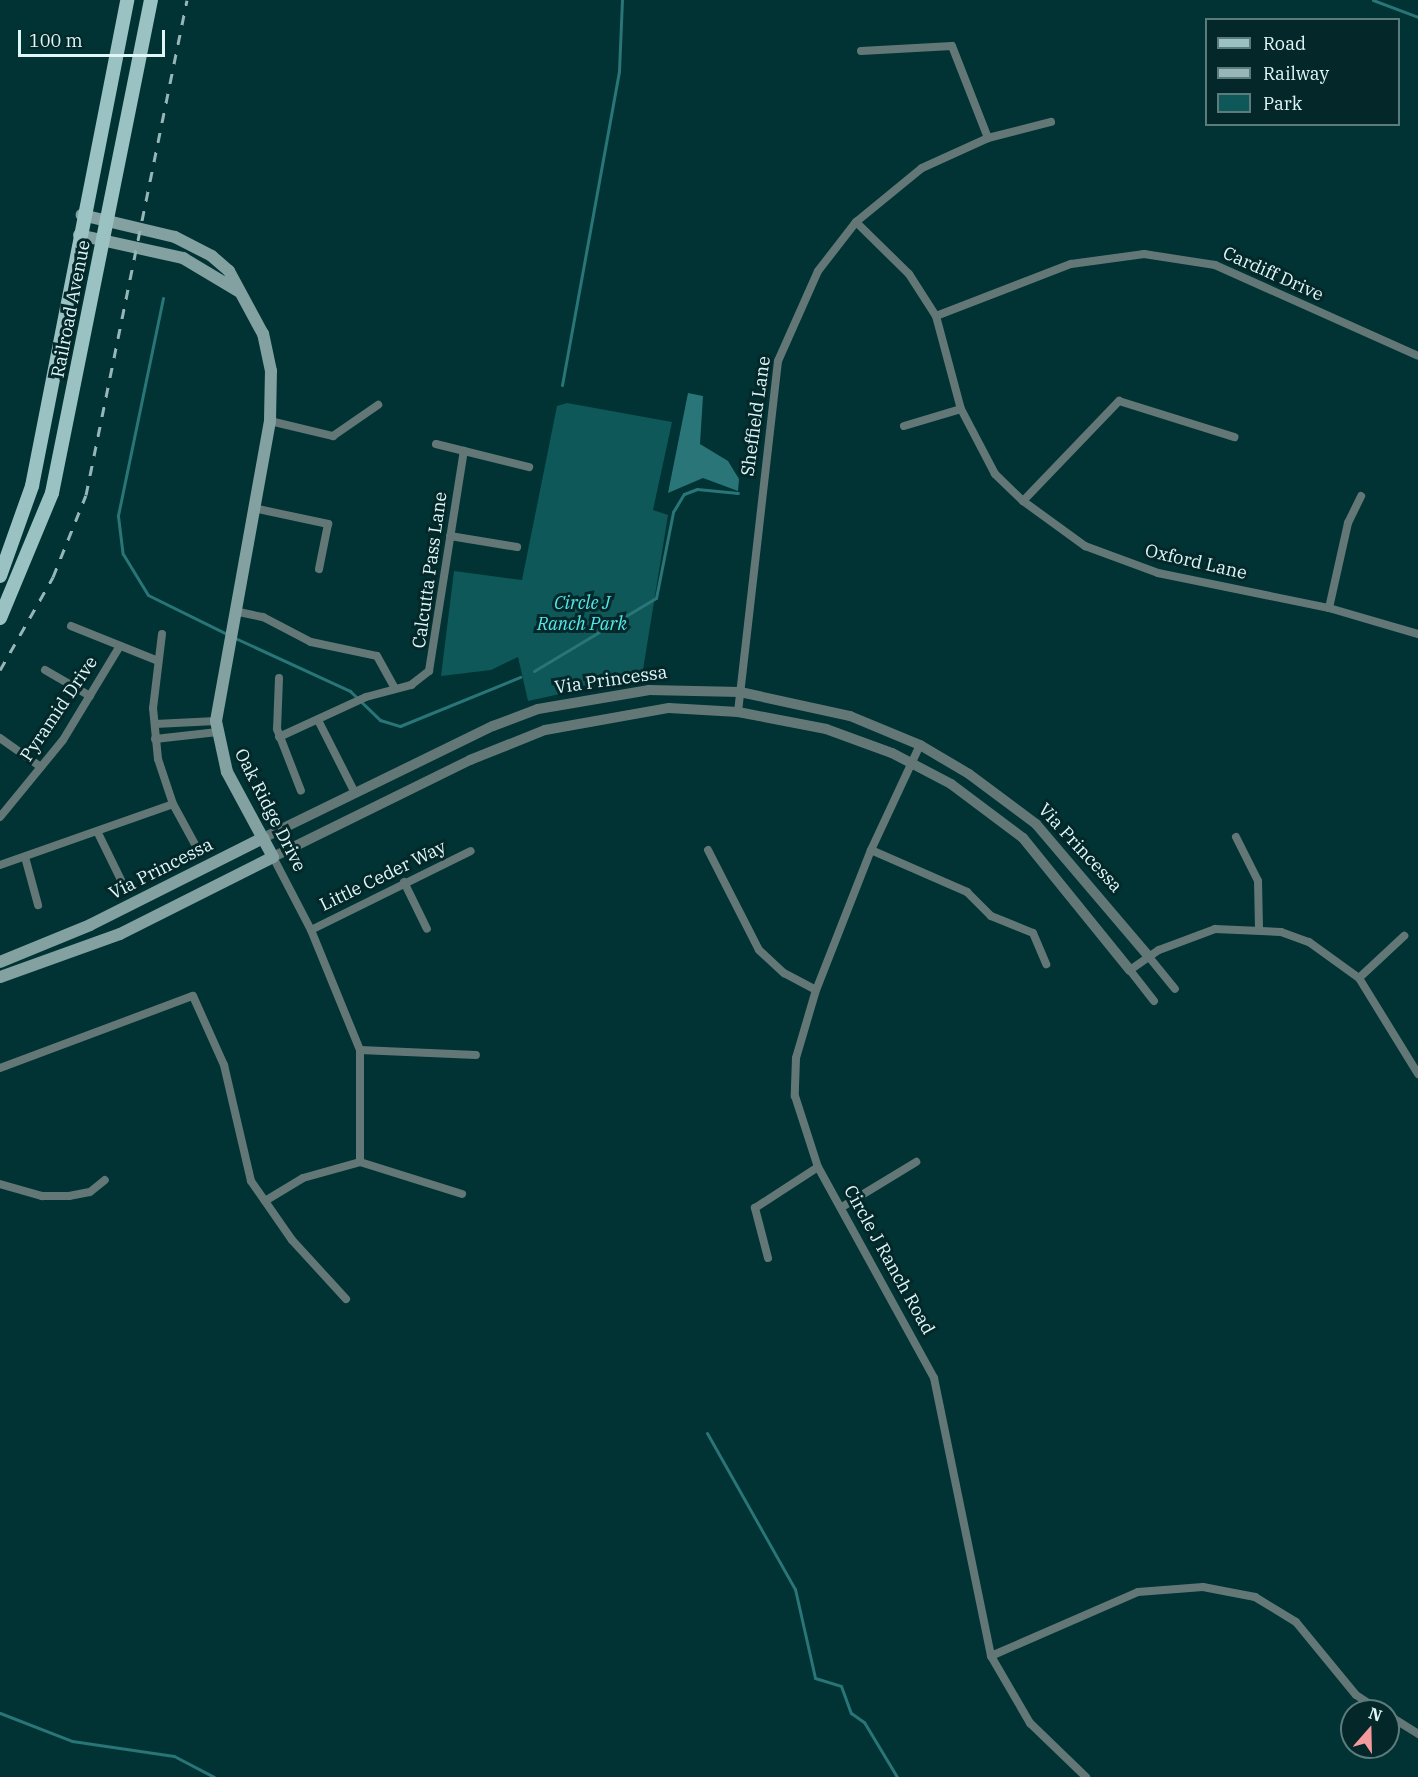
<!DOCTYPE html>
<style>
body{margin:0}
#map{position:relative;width:1418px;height:1777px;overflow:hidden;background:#013334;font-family:"IBM Plex Serif",serif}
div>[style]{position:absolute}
.green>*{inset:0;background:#0e585a}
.water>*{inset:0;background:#297577}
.stream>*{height:3px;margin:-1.5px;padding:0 1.5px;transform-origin:1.5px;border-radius:1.5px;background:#297577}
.minor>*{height:8px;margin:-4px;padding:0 4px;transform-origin:4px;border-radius:4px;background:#647777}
.tertiary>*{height:10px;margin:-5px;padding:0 5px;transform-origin:5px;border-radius:5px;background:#647777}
.secondary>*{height:12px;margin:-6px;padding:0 6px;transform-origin:6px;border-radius:6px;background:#84a1a2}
.primary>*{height:14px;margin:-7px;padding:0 7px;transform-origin:7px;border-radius:7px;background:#9bc2c3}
.rail>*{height:3px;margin-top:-1.5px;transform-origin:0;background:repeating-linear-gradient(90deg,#96b6b7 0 10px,transparent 0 20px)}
span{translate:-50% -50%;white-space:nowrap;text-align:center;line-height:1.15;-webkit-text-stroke:6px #042829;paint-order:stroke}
.street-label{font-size:18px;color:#e0f7f8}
.park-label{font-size:18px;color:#57e7ea;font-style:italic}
.legend{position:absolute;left:1205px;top:18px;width:195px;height:108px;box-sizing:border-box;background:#042829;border:2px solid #5c7b7c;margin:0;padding:8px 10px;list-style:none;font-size:18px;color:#e0f7f8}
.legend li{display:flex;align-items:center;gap:12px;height:30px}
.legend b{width:30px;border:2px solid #5c7b7c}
.north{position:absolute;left:1340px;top:1699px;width:60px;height:60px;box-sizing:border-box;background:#042829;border:2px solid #5c7b7c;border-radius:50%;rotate:20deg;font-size:16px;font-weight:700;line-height:24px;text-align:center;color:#e0f7f8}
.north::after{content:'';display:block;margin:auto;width:21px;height:27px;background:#f59b9e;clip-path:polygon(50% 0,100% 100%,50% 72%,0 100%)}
.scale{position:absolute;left:18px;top:30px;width:147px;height:27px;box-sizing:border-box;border:3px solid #e0f7f8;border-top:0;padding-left:8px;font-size:18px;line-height:21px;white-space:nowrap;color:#e0f7f8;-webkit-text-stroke:4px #042829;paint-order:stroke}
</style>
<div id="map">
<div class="green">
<div style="clip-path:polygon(567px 403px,672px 422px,653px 510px,668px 515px,642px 676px,528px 701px,518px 657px,491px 670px,441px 676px,454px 571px,522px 580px,557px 406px)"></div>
</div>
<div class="water">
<div style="clip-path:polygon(688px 393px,703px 396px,700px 444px,728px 461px,739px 479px,738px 491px,703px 478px,668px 493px)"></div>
</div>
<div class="stream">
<div style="left:1373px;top:0;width:48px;rotate:20.7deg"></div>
<div style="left:163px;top:298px;width:223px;rotate:101.7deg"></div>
<div style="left:118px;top:516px;width:38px;rotate:83deg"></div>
<div style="left:123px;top:554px;width:48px;rotate:58.6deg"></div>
<div style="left:148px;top:595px;width:90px;rotate:26.3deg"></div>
<div style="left:562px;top:385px;width:319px;rotate:-79.7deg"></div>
<div style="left:619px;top:71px;width:71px;rotate:-87.6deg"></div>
<div style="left:235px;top:638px;width:127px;rotate:24.7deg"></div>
<div style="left:350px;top:691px;width:42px;rotate:44deg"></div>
<div style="left:380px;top:720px;width:21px;rotate:17deg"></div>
<div style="left:400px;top:726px;width:130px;rotate:-22.2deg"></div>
<div style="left:534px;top:671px;width:142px;rotate:-30.9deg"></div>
<div style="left:656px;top:598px;width:88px;rotate:-78.8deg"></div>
<div style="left:673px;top:512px;width:21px;rotate:-59deg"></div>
<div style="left:684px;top:494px;width:14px;rotate:-21deg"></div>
<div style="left:697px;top:489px;width:41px;rotate:5.6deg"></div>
<div style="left:707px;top:1433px;width:179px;rotate:60.6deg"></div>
<div style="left:795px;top:1589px;width:91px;rotate:77.3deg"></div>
<div style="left:815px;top:1678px;width:27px;rotate:17deg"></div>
<div style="left:841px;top:1686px;width:29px;rotate:70deg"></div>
<div style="left:851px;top:1713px;width:16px;rotate:35deg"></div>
<div style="left:864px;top:1722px;width:64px;rotate:59deg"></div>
<div style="left:0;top:1713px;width:77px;rotate:21.3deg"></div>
<div style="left:72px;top:1741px;width:103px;rotate:8.4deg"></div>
<div style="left:174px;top:1756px;width:45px;rotate:27.7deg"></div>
</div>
<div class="minor">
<div style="left:861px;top:51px;width:91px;rotate:-3.1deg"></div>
<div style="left:952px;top:46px;width:99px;rotate:68.6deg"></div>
<div style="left:856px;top:222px;width:74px;rotate:44.5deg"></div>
<div style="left:909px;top:274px;width:50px;rotate:57.3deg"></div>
<div style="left:936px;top:316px;width:96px;rotate:75deg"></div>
<div style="left:961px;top:409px;width:73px;rotate:62.4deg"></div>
<div style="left:995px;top:474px;width:39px;rotate:44deg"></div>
<div style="left:1023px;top:501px;width:77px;rotate:36deg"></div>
<div style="left:1085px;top:546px;width:78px;rotate:20.3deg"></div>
<div style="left:1158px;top:573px;width:175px;rotate:11.6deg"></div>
<div style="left:1329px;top:608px;width:93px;rotate:16.3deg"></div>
<div style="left:936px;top:316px;width:145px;rotate:-21.1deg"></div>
<div style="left:1071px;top:264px;width:74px;rotate:-7.8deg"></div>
<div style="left:1144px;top:254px;width:72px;rotate:8.8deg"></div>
<div style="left:1215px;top:265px;width:222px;rotate:24.1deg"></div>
<div style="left:270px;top:421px;width:65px;rotate:13.4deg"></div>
<div style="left:333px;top:436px;width:55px;rotate:-34.6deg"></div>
<div style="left:904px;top:426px;width:59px;rotate:-16.6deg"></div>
<div style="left:436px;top:444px;width:96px;rotate:13.9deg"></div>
<div style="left:1023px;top:501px;width:139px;rotate:-46.2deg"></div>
<div style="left:1119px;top:401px;width:121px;rotate:17.4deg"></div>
<div style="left:253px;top:508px;width:77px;rotate:12deg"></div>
<div style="left:328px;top:524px;width:46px;rotate:101.3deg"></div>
<div style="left:450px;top:536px;width:68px;rotate:9.3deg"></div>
<div style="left:1329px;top:608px;width:87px;rotate:-77.4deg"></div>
<div style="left:1348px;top:523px;width:30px;rotate:-64deg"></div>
<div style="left:234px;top:611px;width:30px;rotate:12deg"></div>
<div style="left:263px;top:617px;width:54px;rotate:27.5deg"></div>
<div style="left:311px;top:642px;width:67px;rotate:12deg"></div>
<div style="left:377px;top:656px;width:37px;rotate:61deg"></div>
<div style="left:71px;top:626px;width:92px;rotate:21.8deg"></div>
<div style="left:162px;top:634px;width:75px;rotate:96.9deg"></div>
<div style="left:153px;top:708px;width:51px;rotate:84.4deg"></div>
<div style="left:158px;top:759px;width:47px;rotate:71.6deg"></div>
<div style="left:173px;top:804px;width:50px;rotate:61.4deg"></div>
<div style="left:45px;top:670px;width:52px;rotate:30deg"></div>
<div style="left:279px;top:678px;width:51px;rotate:92.2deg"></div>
<div style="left:277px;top:729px;width:66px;rotate:68.8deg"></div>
<div style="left:738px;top:712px;width:353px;rotate:-83.5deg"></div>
<div style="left:778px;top:361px;width:98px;rotate:-66deg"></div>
<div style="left:818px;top:271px;width:62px;rotate:-52.2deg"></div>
<div style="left:856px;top:222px;width:85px;rotate:-39.3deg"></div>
<div style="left:922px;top:168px;width:72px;rotate:-24.4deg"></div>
<div style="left:988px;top:138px;width:65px;rotate:-14.3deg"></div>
<div style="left:319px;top:722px;width:80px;rotate:63.1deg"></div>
<div style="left:155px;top:724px;width:61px;rotate:-2.8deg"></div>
<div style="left:279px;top:737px;width:96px;rotate:-24.7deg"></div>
<div style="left:366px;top:697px;width:47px;rotate:-14.9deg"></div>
<div style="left:411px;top:685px;width:23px;rotate:-38deg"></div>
<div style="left:429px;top:671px;width:223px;rotate:-81deg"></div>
<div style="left:0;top:738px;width:50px;rotate:35.3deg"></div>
<div style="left:155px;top:739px;width:63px;rotate:-6.3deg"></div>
<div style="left:920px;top:745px;width:116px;rotate:115deg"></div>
<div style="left:871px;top:850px;width:150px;rotate:111.4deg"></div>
<div style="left:816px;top:990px;width:71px;rotate:106.4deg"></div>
<div style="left:796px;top:1058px;width:38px;rotate:92deg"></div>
<div style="left:795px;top:1096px;width:75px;rotate:72.1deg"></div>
<div style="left:818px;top:1167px;width:241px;rotate:61.2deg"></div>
<div style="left:934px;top:1378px;width:284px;rotate:78.4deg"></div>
<div style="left:991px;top:1656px;width:78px;rotate:59.8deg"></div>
<div style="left:1030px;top:1723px;width:78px;rotate:44deg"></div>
<div style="left:0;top:817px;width:99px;rotate:-50.7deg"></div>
<div style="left:63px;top:740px;width:110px;rotate:-58.8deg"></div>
<div style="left:98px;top:833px;width:52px;rotate:63.9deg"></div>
<div style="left:1236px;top:837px;width:49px;rotate:63.4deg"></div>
<div style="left:1258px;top:881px;width:47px;rotate:88.8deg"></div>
<div style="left:708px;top:850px;width:112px;rotate:63deg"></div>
<div style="left:759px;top:950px;width:34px;rotate:43deg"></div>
<div style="left:784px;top:973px;width:36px;rotate:28deg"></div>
<div style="left:871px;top:850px;width:105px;rotate:23.6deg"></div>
<div style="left:967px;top:892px;width:34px;rotate:45deg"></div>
<div style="left:991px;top:916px;width:45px;rotate:22deg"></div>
<div style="left:1033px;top:933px;width:34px;rotate:67deg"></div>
<div style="left:25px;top:857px;width:50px;rotate:74.8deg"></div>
<div style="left:273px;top:857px;width:82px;rotate:62.5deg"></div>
<div style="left:311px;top:930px;width:130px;rotate:67.8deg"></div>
<div style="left:360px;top:1050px;width:112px;rotate:90deg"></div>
<div style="left:0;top:865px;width:183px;rotate:-19.4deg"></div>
<div style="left:404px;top:882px;width:52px;rotate:63.9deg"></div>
<div style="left:311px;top:930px;width:178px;rotate:-26.3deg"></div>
<div style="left:1149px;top:957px;width:41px;rotate:50.9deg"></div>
<div style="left:1359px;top:978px;width:62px;rotate:-43deg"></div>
<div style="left:1154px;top:1001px;width:39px;rotate:-128deg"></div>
<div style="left:1130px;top:970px;width:35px;rotate:-35deg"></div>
<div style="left:1159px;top:950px;width:60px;rotate:-20.6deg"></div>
<div style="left:1215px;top:929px;width:66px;rotate:2.6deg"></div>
<div style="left:1281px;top:932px;width:30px;rotate:20deg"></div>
<div style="left:1309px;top:942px;width:62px;rotate:35.8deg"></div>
<div style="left:1359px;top:978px;width:113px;rotate:58.4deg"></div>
<div style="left:360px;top:1050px;width:116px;rotate:2.5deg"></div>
<div style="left:0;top:1068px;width:206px;rotate:-20.5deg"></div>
<div style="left:193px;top:996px;width:76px;rotate:65.8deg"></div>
<div style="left:224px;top:1065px;width:119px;rotate:76.9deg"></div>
<div style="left:251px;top:1181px;width:72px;rotate:55.2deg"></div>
<div style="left:292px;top:1240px;width:80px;rotate:47.5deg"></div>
<div style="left:0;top:1184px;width:44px;rotate:15.9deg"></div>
<div style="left:42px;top:1196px;width:27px"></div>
<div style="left:69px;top:1196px;width:21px;rotate:-11deg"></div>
<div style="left:90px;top:1192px;width:19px;rotate:-39deg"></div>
<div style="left:265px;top:1201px;width:44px;rotate:-31.2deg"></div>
<div style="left:303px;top:1178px;width:59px;rotate:-15.7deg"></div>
<div style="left:360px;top:1162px;width:107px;rotate:17.4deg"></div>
<div style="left:842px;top:1207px;width:87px;rotate:-31.3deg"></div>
<div style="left:768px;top:1258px;width:52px;rotate:-104.6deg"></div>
<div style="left:755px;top:1208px;width:75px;rotate:-33.1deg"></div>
<div style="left:991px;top:1656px;width:160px;rotate:-23.5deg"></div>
<div style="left:1138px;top:1592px;width:65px;rotate:-4.4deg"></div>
<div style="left:1203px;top:1587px;width:53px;rotate:10.9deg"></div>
<div style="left:1255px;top:1597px;width:48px;rotate:31.4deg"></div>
<div style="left:1296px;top:1622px;width:94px;rotate:50.6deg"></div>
<div style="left:1356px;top:1695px;width:30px;rotate:33deg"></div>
<div style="left:1388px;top:1715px;width:36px;rotate:32deg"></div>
</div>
<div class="tertiary">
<div style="left:263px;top:838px;width:256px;rotate:-26deg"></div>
<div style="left:493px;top:726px;width:48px;rotate:-20.7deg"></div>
<div style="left:538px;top:709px;width:113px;rotate:-9.7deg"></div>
<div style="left:649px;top:690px;width:91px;rotate:1.3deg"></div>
<div style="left:740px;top:692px;width:113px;rotate:12.3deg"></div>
<div style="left:850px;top:716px;width:76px;rotate:22.5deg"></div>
<div style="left:920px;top:745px;width:57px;rotate:30.6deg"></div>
<div style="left:969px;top:774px;width:84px;rotate:36.7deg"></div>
<div style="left:1036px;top:824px;width:175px;rotate:49.6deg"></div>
<div style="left:273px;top:857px;width:220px;rotate:-26.2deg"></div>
<div style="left:470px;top:760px;width:81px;rotate:-21.8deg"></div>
<div style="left:545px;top:730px;width:126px;rotate:-10.1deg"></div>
<div style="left:669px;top:708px;width:69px;rotate:3.3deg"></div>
<div style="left:738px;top:712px;width:90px;rotate:10.9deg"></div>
<div style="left:826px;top:729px;width:70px;rotate:20deg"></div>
<div style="left:892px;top:753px;width:67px;rotate:27.7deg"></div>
<div style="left:951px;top:784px;width:90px;rotate:36.9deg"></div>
<div style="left:1023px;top:838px;width:170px;rotate:51deg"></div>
</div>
<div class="secondary">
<div style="left:79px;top:235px;width:107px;rotate:12.5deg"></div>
<div style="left:183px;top:258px;width:64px;rotate:31deg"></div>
<div style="left:0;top:962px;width:97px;rotate:-22.3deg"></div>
<div style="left:90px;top:925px;width:194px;rotate:-26.7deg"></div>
<div style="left:0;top:977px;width:127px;rotate:-19.7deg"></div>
<div style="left:120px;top:934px;width:171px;rotate:-26.7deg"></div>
<div style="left:273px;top:857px;width:97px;rotate:-118.4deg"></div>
<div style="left:227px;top:772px;width:52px;rotate:-102.2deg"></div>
<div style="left:216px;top:721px;width:305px;rotate:-79.8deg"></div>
<div style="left:270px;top:421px;width:50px;rotate:-88.9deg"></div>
<div style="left:271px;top:371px;width:38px;rotate:-102deg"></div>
<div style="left:263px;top:334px;width:72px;rotate:-118.4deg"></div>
<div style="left:229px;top:271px;width:23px;rotate:-139deg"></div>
<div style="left:212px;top:256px;width:42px;rotate:-152.8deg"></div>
<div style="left:175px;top:237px;width:96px;rotate:-166.7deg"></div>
</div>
<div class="primary">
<div style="left:0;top:576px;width:96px;rotate:-70.4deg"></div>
<div style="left:32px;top:486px;width:495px;rotate:-78.9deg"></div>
<div style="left:0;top:618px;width:135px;rotate:-67.4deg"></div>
<div style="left:52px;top:493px;width:503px;rotate:-78.65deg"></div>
</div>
<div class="rail">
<div style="left:0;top:670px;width:107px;rotate:-60.3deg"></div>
<div style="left:53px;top:577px;width:88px;rotate:-68.1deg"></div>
<div style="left:86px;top:495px;width:505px;rotate:-78.47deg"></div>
</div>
<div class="street-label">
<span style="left:1273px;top:274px;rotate:24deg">Cardiff Drive</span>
<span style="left:71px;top:309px;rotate:-79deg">Railroad Avenue</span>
<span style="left:756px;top:416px;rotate:-82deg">Sheffield Lane</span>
<span style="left:1196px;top:562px;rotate:13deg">Oxford Lane</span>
<span style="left:430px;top:570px;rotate:-82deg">Calcutta Pass Lane</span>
<span style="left:611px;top:680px;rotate:-8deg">Via Princessa</span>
<span style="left:59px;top:709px;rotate:-56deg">Pyramid Drive</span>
<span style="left:270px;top:810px;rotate:63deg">Oak Ridge Drive</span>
<span style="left:1080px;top:848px;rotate:47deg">Via Princessa</span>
<span style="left:161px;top:869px;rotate:-27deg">Via Princessa</span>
<span style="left:383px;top:876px;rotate:-26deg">Little Ceder Way</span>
<span style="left:889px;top:1260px;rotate:61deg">Circle J Ranch Road</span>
</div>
<div class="park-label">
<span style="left:582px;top:614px">Circle J<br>Ranch Park</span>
</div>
<ul class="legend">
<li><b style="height:8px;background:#9bc2c3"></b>Road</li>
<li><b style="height:8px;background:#96b6b7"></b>Railway</li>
<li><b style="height:16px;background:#0e585a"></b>Park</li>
</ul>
<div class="north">N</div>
<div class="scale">100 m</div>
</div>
